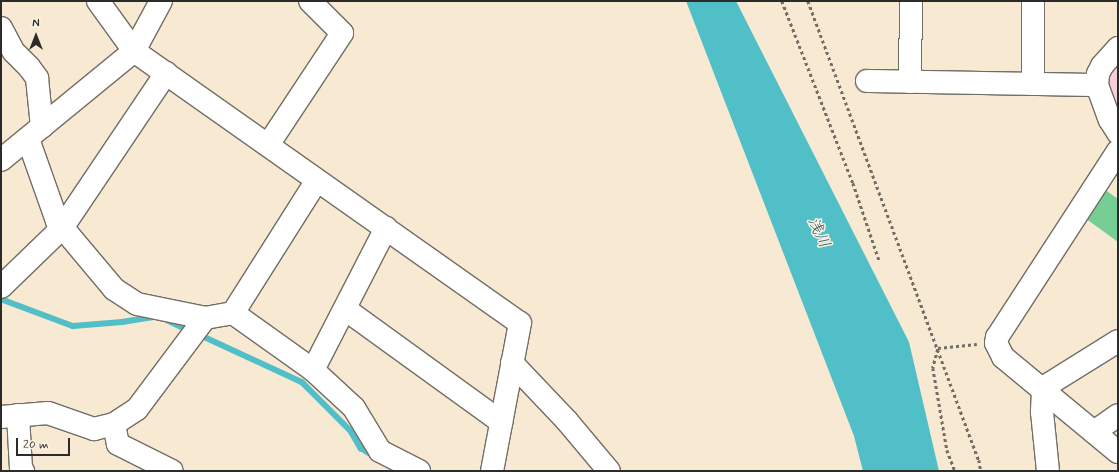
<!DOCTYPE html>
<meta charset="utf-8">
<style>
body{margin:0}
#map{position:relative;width:1119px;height:472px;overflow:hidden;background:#f7e9d2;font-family:Mynerve,"Klee One",sans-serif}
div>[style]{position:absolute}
.built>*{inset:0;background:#f6cfd7}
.green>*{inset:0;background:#76ce94}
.water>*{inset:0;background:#51bfc8}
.stream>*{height:5.5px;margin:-2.75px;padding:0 2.75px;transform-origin:2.75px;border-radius:2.75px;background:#51bfc8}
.path>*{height:2.5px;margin-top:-1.25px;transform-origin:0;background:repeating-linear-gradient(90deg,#726e65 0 3px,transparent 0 6px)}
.roads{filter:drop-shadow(1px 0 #726e65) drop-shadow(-1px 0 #726e65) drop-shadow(0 1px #726e65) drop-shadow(0 -1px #726e65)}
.minor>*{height:22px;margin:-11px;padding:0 11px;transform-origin:11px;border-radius:11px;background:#fff}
span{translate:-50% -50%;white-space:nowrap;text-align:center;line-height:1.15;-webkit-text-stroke:3px #fcf5e5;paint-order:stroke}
.water-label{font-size:16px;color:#36575a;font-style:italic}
.frame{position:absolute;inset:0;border:2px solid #2b2b2b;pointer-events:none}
.north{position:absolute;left:16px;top:16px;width:40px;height:40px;-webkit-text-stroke:3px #fcf5e5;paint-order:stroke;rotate:0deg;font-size:11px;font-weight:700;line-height:16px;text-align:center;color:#2b2b2b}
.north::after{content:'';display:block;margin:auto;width:14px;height:18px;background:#2b2b2b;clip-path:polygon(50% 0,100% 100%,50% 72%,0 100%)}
.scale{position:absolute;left:16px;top:438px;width:54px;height:18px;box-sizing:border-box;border:2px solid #2b2b2b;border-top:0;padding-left:5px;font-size:12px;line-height:14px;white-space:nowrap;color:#2b2b2b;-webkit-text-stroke:3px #fcf5e5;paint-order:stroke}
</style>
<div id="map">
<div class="built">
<div style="clip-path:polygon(1118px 65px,1118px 111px,1110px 88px,1110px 73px)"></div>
</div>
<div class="green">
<div style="clip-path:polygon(1104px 189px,1118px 199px,1118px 242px,1085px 218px)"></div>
</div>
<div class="water">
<div style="clip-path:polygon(686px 1px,736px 1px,909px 342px,939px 471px,863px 471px,854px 436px)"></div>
</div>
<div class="stream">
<div style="left:1px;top:299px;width:77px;rotate:20.6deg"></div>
<div style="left:73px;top:326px;width:49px;rotate:-4.7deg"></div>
<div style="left:122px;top:322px;width:33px;rotate:-9deg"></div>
<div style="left:167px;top:320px;width:25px;rotate:26deg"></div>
<div style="left:198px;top:334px;width:115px;rotate:24.8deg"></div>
<div style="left:302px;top:382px;width:69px;rotate:45deg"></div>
<div style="left:351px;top:431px;width:20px;rotate:60deg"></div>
<div style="left:361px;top:448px;width:15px;rotate:32deg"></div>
</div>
<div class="path">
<div style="left:782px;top:1px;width:195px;rotate:68.7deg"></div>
<div style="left:853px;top:183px;width:81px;rotate:71.3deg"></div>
<div style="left:808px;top:1px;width:490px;rotate:69.6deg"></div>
<div style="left:979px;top:460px;width:11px;rotate:80deg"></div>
<div style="left:938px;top:348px;width:39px;rotate:-6deg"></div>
<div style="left:938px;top:349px;width:20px;rotate:105deg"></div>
<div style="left:933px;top:368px;width:83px;rotate:80.3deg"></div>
<div style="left:947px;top:450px;width:22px;rotate:69deg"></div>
</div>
<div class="roads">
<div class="minor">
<div style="left:98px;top:1px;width:62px;rotate:54.2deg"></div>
<div style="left:134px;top:51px;width:472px;rotate:35.2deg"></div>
<div style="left:520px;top:323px;width:151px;rotate:100.7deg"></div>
<div style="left:1px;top:28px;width:27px;rotate:62deg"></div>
<div style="left:14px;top:52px;width:21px;rotate:45deg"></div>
<div style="left:29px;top:67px;width:14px;rotate:54deg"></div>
<div style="left:37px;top:78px;width:49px;rotate:84.2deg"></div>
<div style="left:1118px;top:48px;width:24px;rotate:132deg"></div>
<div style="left:1102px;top:66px;width:9px;rotate:117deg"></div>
<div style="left:1098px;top:74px;width:11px;rotate:95deg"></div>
<div style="left:1097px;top:85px;width:37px;rotate:70deg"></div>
<div style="left:1110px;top:120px;width:15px;rotate:58deg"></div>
<div style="left:867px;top:81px;width:230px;rotate:1deg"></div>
<div style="left:910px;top:82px;width:81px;rotate:-89.3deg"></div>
<div style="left:1033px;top:84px;width:83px;rotate:-90deg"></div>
<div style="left:28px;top:139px;width:87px;rotate:70.5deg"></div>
<div style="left:57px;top:221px;width:89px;rotate:50deg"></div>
<div style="left:114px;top:289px;width:27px;rotate:33deg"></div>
<div style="left:137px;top:304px;width:69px;rotate:11.6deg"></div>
<div style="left:205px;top:318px;width:28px;rotate:-10deg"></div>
<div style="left:233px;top:313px;width:98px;rotate:35.5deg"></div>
<div style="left:313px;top:370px;width:56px;rotate:42.8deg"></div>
<div style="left:354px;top:408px;width:50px;rotate:58.8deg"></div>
<div style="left:380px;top:451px;width:44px;rotate:27.1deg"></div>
<div style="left:268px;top:145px;width:134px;rotate:-56.5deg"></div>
<div style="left:342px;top:33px;width:45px;rotate:-135deg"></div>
<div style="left:1118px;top:151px;width:222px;rotate:123deg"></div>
<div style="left:997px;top:337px;width:6px;rotate:99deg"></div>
<div style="left:996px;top:343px;width:16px;rotate:63deg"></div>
<div style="left:1003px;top:357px;width:149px;rotate:39.6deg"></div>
<div style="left:1px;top:160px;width:172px;rotate:-39.3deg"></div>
<div style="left:134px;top:51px;width:57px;rotate:-61.6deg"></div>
<div style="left:1px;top:287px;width:85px;rotate:-44deg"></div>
<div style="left:62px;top:228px;width:187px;rotate:-56.1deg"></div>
<div style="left:345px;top:309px;width:193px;rotate:35.9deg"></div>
<div style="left:233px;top:313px;width:157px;rotate:-57.7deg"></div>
<div style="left:512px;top:363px;width:80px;rotate:46.5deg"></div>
<div style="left:567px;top:421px;width:65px;rotate:50deg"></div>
<div style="left:313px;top:370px;width:160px;rotate:-62.8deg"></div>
<div style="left:1041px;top:389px;width:91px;rotate:-31.9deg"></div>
<div style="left:1043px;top:391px;width:21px;rotate:93deg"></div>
<div style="left:1042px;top:412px;width:59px;rotate:84.2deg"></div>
<div style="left:18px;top:415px;width:53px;rotate:86.8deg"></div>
<div style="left:21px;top:468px;width:4px;rotate:56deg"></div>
<div style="left:1px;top:417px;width:47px;rotate:-4.9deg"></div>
<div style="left:48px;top:413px;width:49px;rotate:19.2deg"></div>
<div style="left:94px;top:429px;width:21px;rotate:-14deg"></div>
<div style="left:114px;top:424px;width:27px;rotate:-33deg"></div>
<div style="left:137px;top:409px;width:114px;rotate:-53.2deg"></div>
<div style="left:114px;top:424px;width:20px;rotate:79deg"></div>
<div style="left:118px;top:444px;width:60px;rotate:26.6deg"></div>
<div style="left:1094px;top:432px;width:29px;rotate:-35deg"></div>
</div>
</div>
<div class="water-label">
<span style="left:818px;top:233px;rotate:65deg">浅川</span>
</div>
<div class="frame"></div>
<div class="north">N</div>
<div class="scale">20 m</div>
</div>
